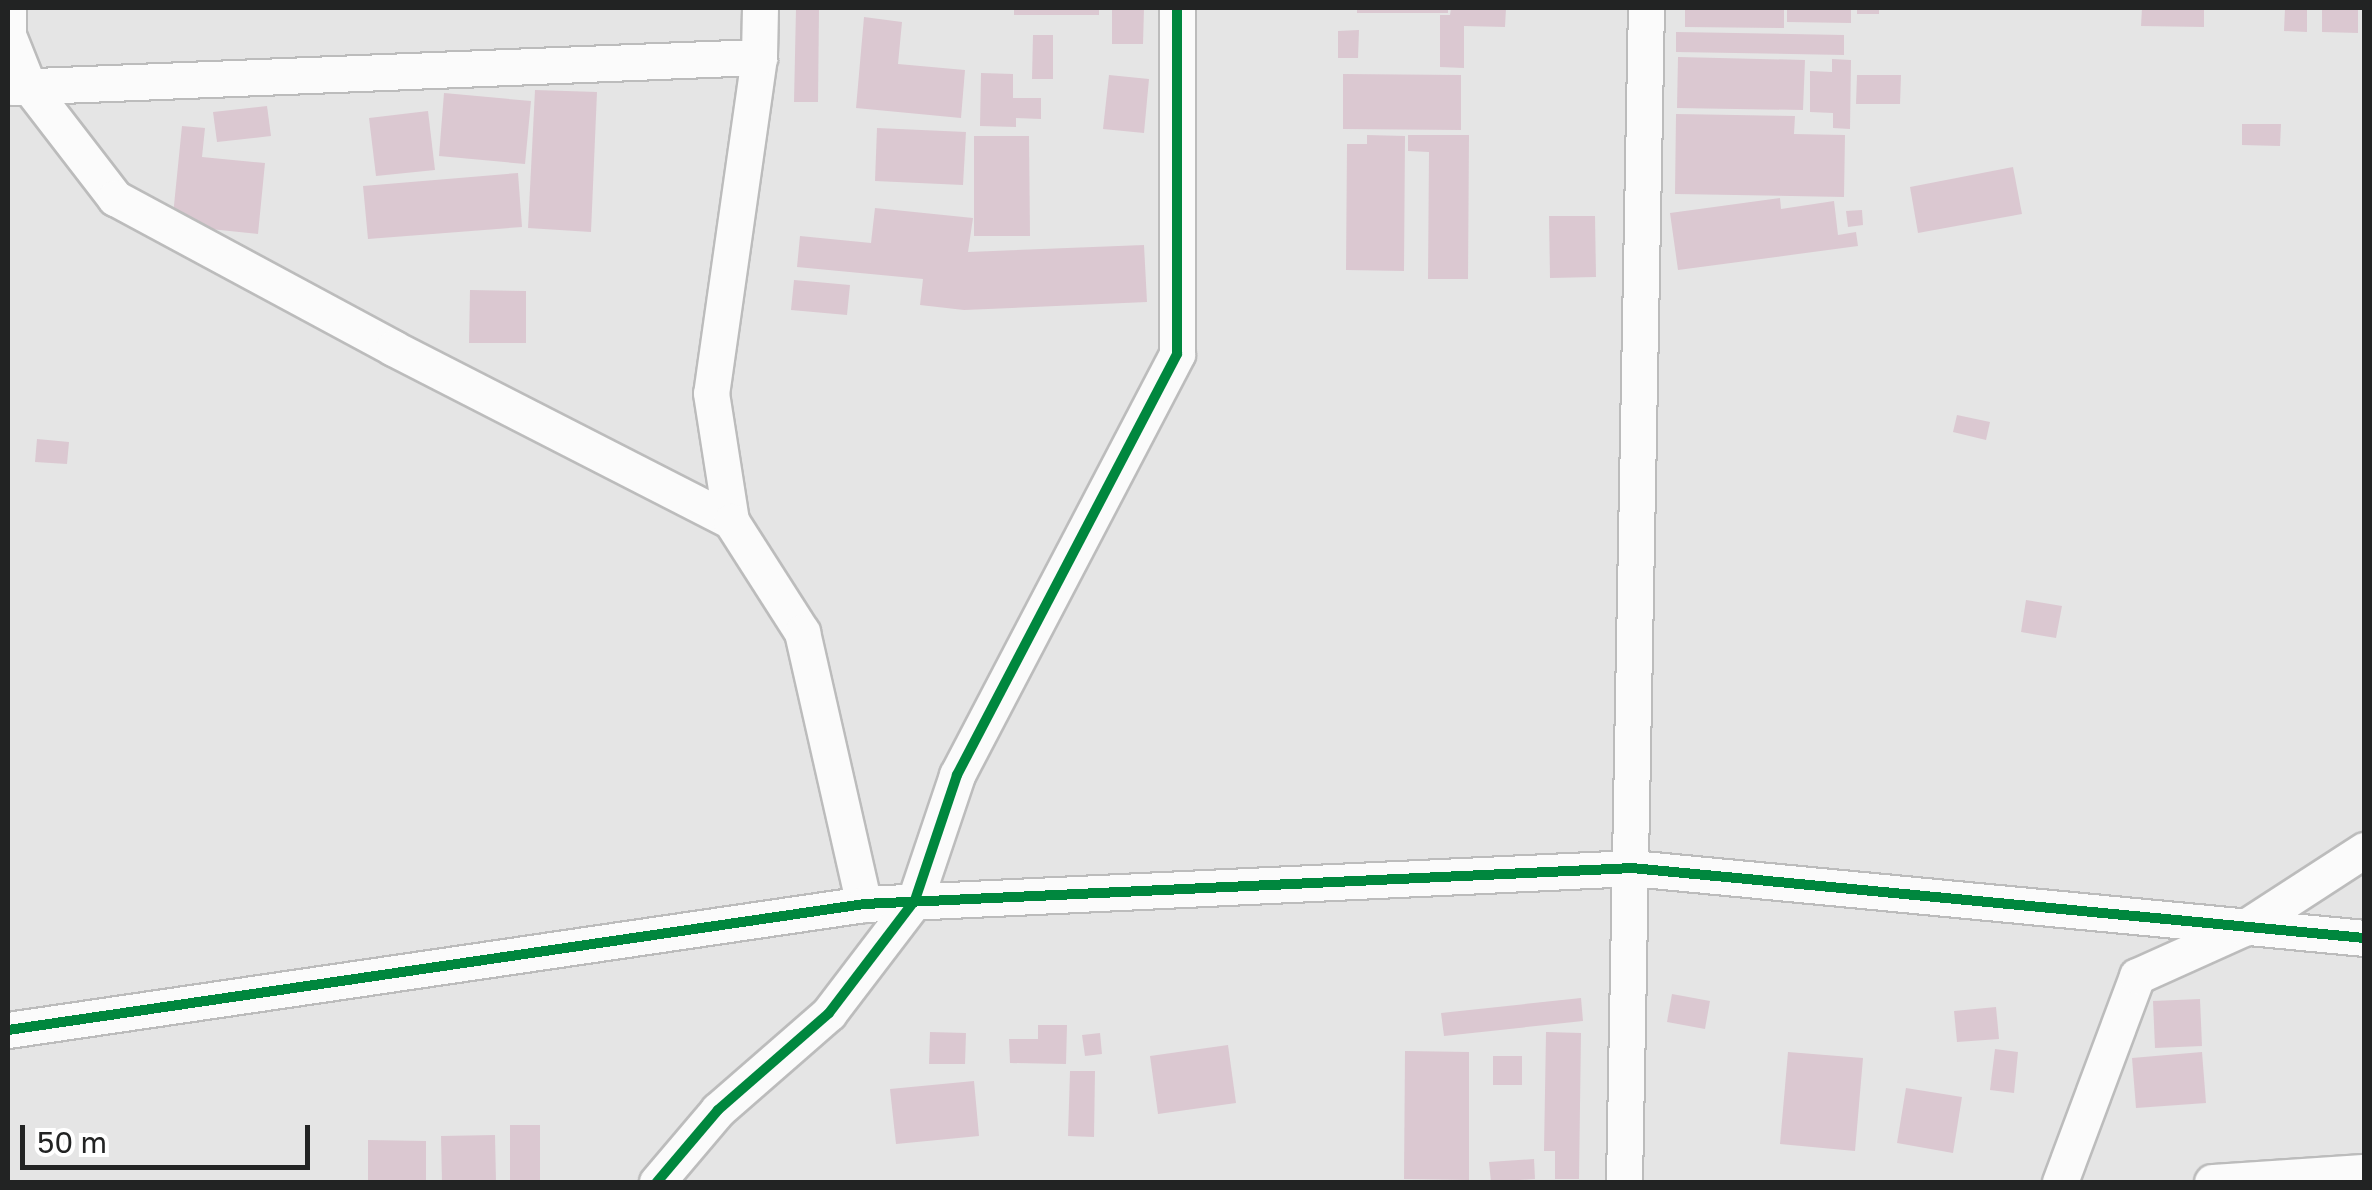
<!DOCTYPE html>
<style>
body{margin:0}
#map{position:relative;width:2372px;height:1190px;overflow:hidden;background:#e5e5e5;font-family:"Golos Text",sans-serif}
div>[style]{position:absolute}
.building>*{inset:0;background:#dbc8d1}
.roads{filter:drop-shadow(2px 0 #bcbcbc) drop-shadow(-2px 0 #bcbcbc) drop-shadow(0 2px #bcbcbc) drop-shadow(0 -2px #bcbcbc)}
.minor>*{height:35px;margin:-17.5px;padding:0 17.5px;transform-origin:17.5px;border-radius:17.5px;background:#fbfbfb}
.cycleway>*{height:10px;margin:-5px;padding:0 5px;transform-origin:5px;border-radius:5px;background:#00873e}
span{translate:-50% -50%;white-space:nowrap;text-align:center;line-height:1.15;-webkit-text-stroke:8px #fff;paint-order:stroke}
.frame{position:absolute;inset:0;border:10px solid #222323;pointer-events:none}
.scale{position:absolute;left:20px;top:1125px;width:290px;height:45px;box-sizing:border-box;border:5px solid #222323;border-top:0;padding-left:12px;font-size:30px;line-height:35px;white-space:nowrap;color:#222323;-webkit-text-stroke:8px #fff;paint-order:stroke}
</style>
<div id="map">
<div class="building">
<div style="clip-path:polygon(796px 8px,819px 8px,818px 102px,794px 102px)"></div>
<div style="clip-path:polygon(1014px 8px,1099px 8px,1099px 15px,1014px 15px)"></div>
<div style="clip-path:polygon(1112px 8px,1144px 8px,1143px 44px,1112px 44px)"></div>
<div style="clip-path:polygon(1357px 8px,1448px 8px,1448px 13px,1357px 13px)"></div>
<div style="clip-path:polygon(1451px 8px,1506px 8px,1505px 27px,1464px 26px,1464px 68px,1440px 67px,1440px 15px,1450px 15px)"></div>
<div style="clip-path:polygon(1685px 8px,1784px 8px,1784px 28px,1685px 27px)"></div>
<div style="clip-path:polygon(1787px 8px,1851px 8px,1851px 23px,1787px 22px)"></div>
<div style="clip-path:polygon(1857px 8px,1879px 8px,1879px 14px,1857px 14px)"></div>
<div style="clip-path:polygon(2142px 8px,2204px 8px,2204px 27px,2141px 26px)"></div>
<div style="clip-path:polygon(2285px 8px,2307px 8px,2307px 32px,2284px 31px)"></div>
<div style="clip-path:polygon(2322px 8px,2358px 9px,2358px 33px,2322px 32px)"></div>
<div style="clip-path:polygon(864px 17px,902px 22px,898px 64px,965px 70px,961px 118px,856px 108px)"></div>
<div style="clip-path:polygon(1359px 30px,1358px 58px,1338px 58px,1338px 31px)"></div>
<div style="clip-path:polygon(1676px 32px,1844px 35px,1844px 55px,1676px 52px)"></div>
<div style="clip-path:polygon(1033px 35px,1053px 35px,1053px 79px,1032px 79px)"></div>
<div style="clip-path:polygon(1678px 57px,1805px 60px,1803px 110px,1677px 108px)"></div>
<div style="clip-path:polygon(1832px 59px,1851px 60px,1850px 129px,1833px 128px,1833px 113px,1810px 112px,1810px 71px,1832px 72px)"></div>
<div style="clip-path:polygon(981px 73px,1013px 74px,1013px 98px,1041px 98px,1041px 119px,1016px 118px,1016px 127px,980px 126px)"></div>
<div style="clip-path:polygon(1343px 74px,1461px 75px,1461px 130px,1343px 129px)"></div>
<div style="clip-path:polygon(1109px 75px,1149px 79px,1144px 133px,1103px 129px)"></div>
<div style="clip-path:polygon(1857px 75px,1901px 75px,1900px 104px,1856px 104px)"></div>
<div style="clip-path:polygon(535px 90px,597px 92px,591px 232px,528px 228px)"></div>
<div style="clip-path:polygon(444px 93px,531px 101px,525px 164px,439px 156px)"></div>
<div style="clip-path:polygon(267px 106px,271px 136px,217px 142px,213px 112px)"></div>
<div style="clip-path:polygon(428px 111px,435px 170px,376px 176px,369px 118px)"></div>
<div style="clip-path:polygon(1676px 114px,1795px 116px,1794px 134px,1845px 135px,1844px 197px,1675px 194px)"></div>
<div style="clip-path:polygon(2242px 124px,2281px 124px,2280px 146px,2242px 145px)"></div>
<div style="clip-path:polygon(182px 126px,205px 128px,202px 157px,265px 163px,258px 234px,172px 225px)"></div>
<div style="clip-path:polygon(877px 128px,966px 132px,963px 185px,875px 181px)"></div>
<div style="clip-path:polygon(1367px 135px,1405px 136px,1404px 271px,1346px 270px,1347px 144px,1367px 144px)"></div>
<div style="clip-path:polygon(1408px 135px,1469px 135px,1468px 279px,1428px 279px,1429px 152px,1408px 151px)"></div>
<div style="clip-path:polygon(974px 136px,1029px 136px,1030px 236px,974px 236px)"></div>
<div style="clip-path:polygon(2013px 167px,2022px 214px,1918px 233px,1910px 187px)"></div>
<div style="clip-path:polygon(518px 173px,522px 227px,368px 239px,363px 186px)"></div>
<div style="clip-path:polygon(1780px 198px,1781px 209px,1834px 201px,1838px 235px,1856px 232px,1858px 246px,1678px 270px,1670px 213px)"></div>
<div style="clip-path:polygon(875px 208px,973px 218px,968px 252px,1144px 245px,1147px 302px,964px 310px,920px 305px,923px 279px,797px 267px,800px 236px,871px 243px)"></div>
<div style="clip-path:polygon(1862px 210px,1863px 225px,1848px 227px,1846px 211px)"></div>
<div style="clip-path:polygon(1549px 216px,1595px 216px,1596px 277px,1550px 278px)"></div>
<div style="clip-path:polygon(794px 280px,850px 285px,847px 315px,791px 310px)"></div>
<div style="clip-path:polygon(470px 290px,526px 291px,526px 343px,469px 343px)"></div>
<div style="clip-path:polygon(1957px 415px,1990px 422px,1986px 440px,1953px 432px)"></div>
<div style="clip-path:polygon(37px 439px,69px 442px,67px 464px,35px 462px)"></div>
<div style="clip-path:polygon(2026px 600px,2062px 606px,2056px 638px,2021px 632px)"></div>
<div style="clip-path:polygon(1672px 994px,1710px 1001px,1705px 1029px,1667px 1022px)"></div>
<div style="clip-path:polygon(1581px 998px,1583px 1021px,1444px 1036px,1441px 1013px)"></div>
<div style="clip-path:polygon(2200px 999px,2202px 1046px,2155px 1048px,2153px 1001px)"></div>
<div style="clip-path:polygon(1996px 1007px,1999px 1039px,1957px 1042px,1954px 1011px)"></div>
<div style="clip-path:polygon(1038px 1025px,1067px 1025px,1066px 1064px,1010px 1063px,1009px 1039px,1038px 1039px)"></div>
<div style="clip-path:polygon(930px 1032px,966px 1033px,965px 1064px,929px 1064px)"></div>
<div style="clip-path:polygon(1546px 1032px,1581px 1033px,1579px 1179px,1555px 1179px,1555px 1151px,1544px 1151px)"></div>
<div style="clip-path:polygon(1100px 1033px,1102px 1054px,1085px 1056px,1082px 1035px)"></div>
<div style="clip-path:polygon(1228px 1045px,1236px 1103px,1158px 1114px,1150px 1056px)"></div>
<div style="clip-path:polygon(1995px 1049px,2018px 1052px,2014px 1093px,1990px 1090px)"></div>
<div style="clip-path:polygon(1405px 1051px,1469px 1052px,1469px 1180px,1404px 1179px)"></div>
<div style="clip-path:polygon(1788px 1052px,1863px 1058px,1855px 1151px,1780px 1144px)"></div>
<div style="clip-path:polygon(2202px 1052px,2206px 1103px,2136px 1108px,2132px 1058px)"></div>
<div style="clip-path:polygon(1493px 1056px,1522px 1056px,1522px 1085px,1493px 1085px)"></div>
<div style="clip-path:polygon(1070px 1071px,1095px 1071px,1094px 1137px,1068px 1136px)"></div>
<div style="clip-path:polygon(974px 1081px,979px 1136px,896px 1144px,890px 1089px)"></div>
<div style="clip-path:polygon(1906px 1088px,1962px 1097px,1953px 1153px,1897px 1143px)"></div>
<div style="clip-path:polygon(510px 1125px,540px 1125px,540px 1182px,510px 1182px)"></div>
<div style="clip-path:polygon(495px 1135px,496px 1182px,442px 1182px,441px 1136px)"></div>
<div style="clip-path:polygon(368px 1140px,426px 1141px,426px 1182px,368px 1182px)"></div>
<div style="clip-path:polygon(1534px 1159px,1535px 1179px,1491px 1182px,1489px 1162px)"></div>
</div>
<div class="roads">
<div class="minor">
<div style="left:8px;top:8px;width:27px;rotate:90deg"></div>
<div style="left:8px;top:35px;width:54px;rotate:68.2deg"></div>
<div style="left:28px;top:85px;width:143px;rotate:52.4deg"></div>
<div style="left:115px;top:198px;width:316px;rotate:28.3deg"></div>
<div style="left:393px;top:348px;width:380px;rotate:27.1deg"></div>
<div style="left:760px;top:8px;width:49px;rotate:91.2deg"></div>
<div style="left:759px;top:57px;width:339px;rotate:98.1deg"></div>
<div style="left:711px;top:393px;width:130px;rotate:81.1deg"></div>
<div style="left:731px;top:521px;width:132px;rotate:57.4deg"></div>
<div style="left:802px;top:632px;width:279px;rotate:77.2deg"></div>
<div style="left:11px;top:87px;width:749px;rotate:-2.3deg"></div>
<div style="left:8px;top:1030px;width:865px;rotate:-8.37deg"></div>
<div style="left:864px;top:904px;width:769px;rotate:-2.68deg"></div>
<div style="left:1632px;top:868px;width:735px;rotate:5.46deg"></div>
<div style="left:657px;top:1182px;width:94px;rotate:-49.7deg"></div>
<div style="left:718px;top:1110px;width:147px;rotate:-41.1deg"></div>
<div style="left:829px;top:1013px;width:142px;rotate:-52.7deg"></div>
<div style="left:915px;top:900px;width:132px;rotate:-71.4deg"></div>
<div style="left:957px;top:775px;width:475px;rotate:-62.4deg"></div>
<div style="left:1177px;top:354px;width:346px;rotate:-90deg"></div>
<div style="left:1624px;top:1182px;width:1174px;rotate:-88.93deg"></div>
<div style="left:2060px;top:1182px;width:220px;rotate:-69.5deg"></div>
<div style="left:2137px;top:976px;width:117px;rotate:-24.2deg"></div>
<div style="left:2244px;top:928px;width:143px;rotate:-33deg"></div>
<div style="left:2212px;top:1182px;width:152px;rotate:-3.8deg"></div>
</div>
</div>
<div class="cycleway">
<div style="left:8px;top:1030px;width:865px;rotate:-8.37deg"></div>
<div style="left:864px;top:904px;width:769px;rotate:-2.68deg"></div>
<div style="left:1632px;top:868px;width:735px;rotate:5.46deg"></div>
<div style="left:657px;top:1182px;width:94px;rotate:-49.7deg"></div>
<div style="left:718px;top:1110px;width:147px;rotate:-41.1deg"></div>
<div style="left:829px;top:1013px;width:142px;rotate:-52.7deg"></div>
<div style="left:915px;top:900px;width:132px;rotate:-71.4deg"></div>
<div style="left:957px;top:775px;width:475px;rotate:-62.4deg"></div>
<div style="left:1177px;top:354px;width:346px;rotate:-90deg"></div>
</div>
<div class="frame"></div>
<div class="scale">50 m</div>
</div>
